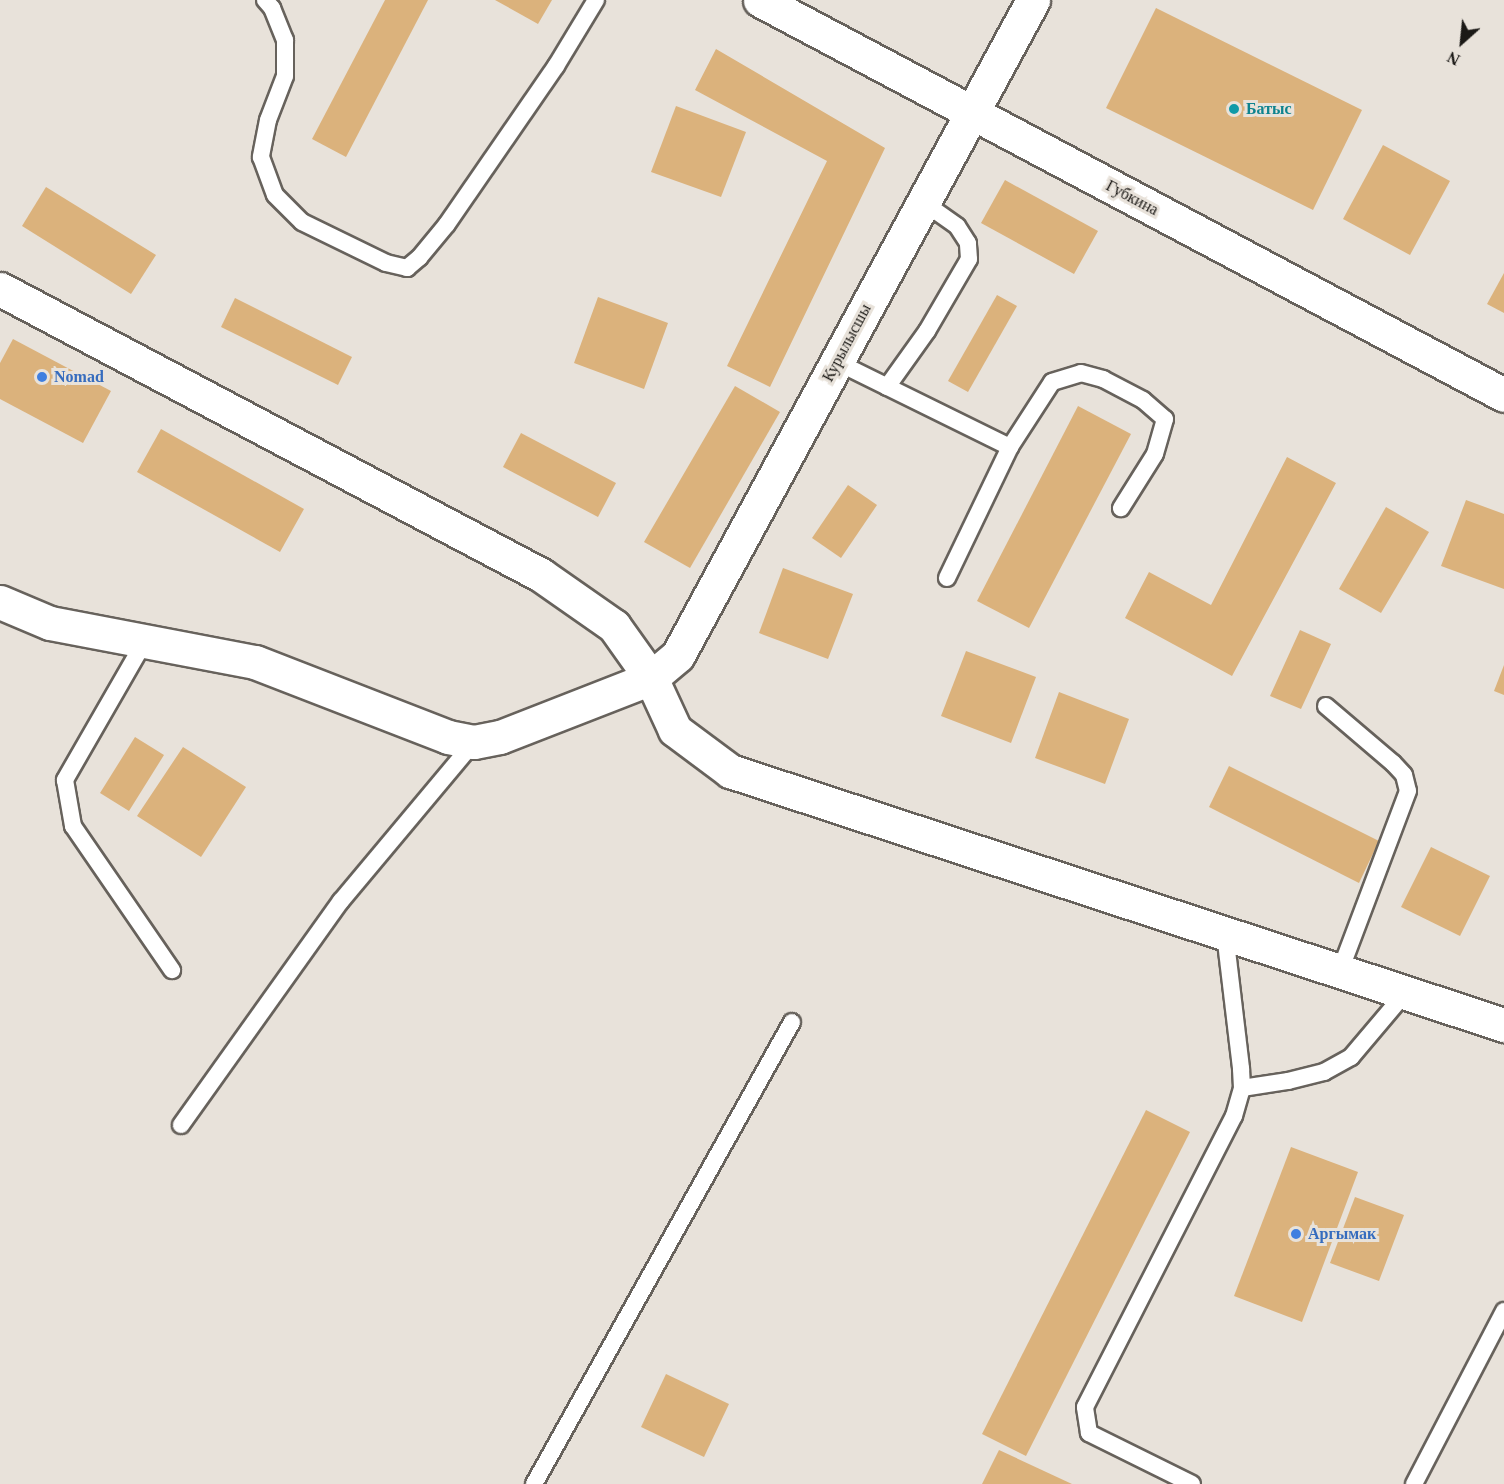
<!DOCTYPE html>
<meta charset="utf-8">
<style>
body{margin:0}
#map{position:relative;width:1504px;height:1484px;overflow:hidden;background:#e8e2da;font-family:"Times New Roman",serif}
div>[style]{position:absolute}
.building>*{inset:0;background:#dbb27c}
.roads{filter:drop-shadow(2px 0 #67625c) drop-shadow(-2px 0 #67625c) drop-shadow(0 2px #67625c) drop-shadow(0 -2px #67625c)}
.lane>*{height:16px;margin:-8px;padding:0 8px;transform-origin:8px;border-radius:8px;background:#fff}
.street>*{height:33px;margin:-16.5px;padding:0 16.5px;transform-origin:16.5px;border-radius:16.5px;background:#fff}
.dots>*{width:16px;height:16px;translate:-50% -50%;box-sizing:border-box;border:3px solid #e8e2da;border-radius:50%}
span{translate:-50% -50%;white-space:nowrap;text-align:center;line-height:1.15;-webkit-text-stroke:6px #e8e2da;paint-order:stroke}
.culture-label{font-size:16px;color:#0d838f;font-weight:700}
.left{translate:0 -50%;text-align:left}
.street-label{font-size:16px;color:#1b1916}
.shop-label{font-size:16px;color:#366cbe;font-weight:700}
.north{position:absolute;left:1432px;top:12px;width:60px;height:60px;-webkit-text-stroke:4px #e8e2da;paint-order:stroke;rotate:207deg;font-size:16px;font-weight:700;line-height:24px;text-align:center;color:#1b1916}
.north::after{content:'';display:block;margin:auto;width:21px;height:27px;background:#1b1916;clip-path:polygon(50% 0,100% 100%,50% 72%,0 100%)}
</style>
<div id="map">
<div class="building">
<div style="clip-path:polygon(385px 0,428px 0,346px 157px,312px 139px)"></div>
<div style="clip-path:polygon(495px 0,552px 0,538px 24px)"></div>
<div style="clip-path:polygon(1156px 8px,1362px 110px,1313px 210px,1106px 108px)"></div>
<div style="clip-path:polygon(716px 49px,885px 148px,770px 387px,727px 366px,827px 161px,695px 90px)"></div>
<div style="clip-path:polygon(676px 106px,746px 132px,721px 197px,651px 172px)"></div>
<div style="clip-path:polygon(1383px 145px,1450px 181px,1410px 255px,1343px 219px)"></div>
<div style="clip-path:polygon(1005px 180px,1098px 231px,1074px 274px,981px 223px)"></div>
<div style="clip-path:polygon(46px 187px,156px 255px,131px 294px,22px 226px)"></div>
<div style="clip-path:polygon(1504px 273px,1504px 313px,1487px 304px)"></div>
<div style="clip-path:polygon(997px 295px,1017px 306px,968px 392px,948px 381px)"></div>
<div style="clip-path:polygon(598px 297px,668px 323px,644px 389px,574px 363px)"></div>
<div style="clip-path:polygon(235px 298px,352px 357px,338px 385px,221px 327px)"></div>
<div style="clip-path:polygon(13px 339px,111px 391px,83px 443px,0 399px,0 363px)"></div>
<div style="clip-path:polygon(735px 386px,780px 412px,690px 568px,644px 542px)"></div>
<div style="clip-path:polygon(1078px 406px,1131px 434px,1029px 628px,977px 601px)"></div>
<div style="clip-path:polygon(161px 429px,304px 509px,280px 552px,137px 472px)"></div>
<div style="clip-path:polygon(521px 433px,616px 483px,598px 517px,503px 467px)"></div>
<div style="clip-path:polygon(1287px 457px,1336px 483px,1232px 676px,1125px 618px,1149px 572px,1211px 605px)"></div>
<div style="clip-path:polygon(848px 485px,877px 505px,841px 558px,812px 538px)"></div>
<div style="clip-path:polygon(1466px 500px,1504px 514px,1504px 589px,1441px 566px)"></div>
<div style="clip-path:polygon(1386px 507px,1429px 532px,1381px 613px,1339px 589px)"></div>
<div style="clip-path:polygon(783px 568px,853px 594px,828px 659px,759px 633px)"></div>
<div style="clip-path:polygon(1300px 630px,1331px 644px,1301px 709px,1270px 696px)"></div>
<div style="clip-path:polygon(966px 651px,1036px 677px,1011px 743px,941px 716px)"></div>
<div style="clip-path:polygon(1504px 665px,1504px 695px,1494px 691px)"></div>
<div style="clip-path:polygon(1059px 692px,1129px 719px,1105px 784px,1035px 758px)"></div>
<div style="clip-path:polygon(135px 737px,164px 755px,129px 811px,100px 793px)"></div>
<div style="clip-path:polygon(183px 747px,246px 787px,201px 857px,137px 816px)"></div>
<div style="clip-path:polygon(1229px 766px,1379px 841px,1359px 883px,1209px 807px)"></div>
<div style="clip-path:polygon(1431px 847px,1490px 876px,1460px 936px,1401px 907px)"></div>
<div style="clip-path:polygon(1146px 1110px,1190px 1132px,1026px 1456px,982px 1434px)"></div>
<div style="clip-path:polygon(1291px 1147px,1358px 1172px,1302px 1322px,1234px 1296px)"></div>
<div style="clip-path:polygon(1355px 1197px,1404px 1215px,1379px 1281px,1330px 1263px)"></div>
<div style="clip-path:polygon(666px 1374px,729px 1404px,704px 1457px,641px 1427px)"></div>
<div style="clip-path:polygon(999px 1450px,1072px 1484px,982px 1484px)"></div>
</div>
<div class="roads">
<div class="lane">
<div style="left:265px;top:0;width:11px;rotate:49deg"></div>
<div style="left:272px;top:8px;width:35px;rotate:68deg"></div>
<div style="left:285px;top:40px;width:36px;rotate:90deg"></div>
<div style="left:285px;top:76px;width:47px;rotate:111.1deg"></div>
<div style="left:268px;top:120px;width:38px;rotate:101deg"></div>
<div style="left:261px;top:157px;width:40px;rotate:69.8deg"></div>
<div style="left:275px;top:195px;width:38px;rotate:45deg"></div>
<div style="left:302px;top:222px;width:93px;rotate:26deg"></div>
<div style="left:386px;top:263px;width:22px;rotate:13deg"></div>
<div style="left:407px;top:268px;width:16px;rotate:-40deg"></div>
<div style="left:419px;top:258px;width:44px;rotate:-50.5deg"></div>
<div style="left:447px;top:224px;width:192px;rotate:-55.4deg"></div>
<div style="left:556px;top:66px;width:77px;rotate:-58.8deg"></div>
<div style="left:837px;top:362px;width:193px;rotate:26.2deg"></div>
<div style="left:887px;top:387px;width:69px;rotate:-54.5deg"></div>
<div style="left:927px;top:331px;width:83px;rotate:-59.7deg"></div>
<div style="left:969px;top:259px;width:16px;rotate:-94deg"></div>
<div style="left:968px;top:243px;width:20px;rotate:-123deg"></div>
<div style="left:957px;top:226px;width:42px;rotate:-144.8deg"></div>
<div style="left:947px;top:578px;width:145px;rotate:-64.3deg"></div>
<div style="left:1010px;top:447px;width:77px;rotate:-57.1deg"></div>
<div style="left:1052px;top:382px;width:30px;rotate:-17deg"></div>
<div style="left:1081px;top:373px;width:23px;rotate:15deg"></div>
<div style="left:1103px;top:379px;width:45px;rotate:27.7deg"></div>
<div style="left:1143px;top:400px;width:29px;rotate:41deg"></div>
<div style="left:1165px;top:419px;width:36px;rotate:106deg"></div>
<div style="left:1155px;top:454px;width:64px;rotate:122.2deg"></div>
<div style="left:146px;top:639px;width:163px;rotate:119.9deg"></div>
<div style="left:65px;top:780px;width:47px;rotate:80.1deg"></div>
<div style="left:73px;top:826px;width:175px;rotate:55.5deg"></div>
<div style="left:1326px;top:706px;width:88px;rotate:40.4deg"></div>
<div style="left:1393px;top:763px;width:16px;rotate:47deg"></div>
<div style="left:1404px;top:775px;width:16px;rotate:76deg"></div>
<div style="left:1408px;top:791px;width:192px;rotate:110.7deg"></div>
<div style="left:1242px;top:1088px;width:47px;rotate:-8.7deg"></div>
<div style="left:1288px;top:1081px;width:37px;rotate:-14deg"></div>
<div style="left:1324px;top:1072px;width:31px;rotate:-29deg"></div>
<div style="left:1351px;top:1057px;width:84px;rotate:-49.8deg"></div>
<div style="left:181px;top:1125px;width:275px;rotate:-54.5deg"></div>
<div style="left:341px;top:901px;width:207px;rotate:-50.1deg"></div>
<div style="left:534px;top:1484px;width:529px;rotate:-60.82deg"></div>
<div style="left:1192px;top:1484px;width:115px;rotate:-153.7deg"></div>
<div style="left:1089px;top:1433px;width:26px;rotate:-99deg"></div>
<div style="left:1085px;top:1407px;width:327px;rotate:-62.9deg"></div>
<div style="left:1234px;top:1116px;width:29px;rotate:-74deg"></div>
<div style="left:1242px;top:1088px;width:20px;rotate:-93deg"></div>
<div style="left:1241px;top:1068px;width:135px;rotate:-96.8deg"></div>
<div style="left:1414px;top:1484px;width:195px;rotate:-62.5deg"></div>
</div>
<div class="street">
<div style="left:760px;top:0;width:842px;rotate:27.96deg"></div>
<div style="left:0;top:289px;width:612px;rotate:27.86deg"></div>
<div style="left:541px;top:575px;width:89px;rotate:34.9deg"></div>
<div style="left:614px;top:626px;width:64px;rotate:54.6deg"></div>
<div style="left:651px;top:678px;width:57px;rotate:65.2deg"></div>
<div style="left:675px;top:730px;width:69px;rotate:36.7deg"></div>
<div style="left:730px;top:771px;width:815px;rotate:18.17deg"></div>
<div style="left:0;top:602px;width:54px;rotate:22.8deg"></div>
<div style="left:50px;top:623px;width:209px;rotate:10.8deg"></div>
<div style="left:255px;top:662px;width:207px;rotate:21.2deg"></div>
<div style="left:448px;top:737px;width:26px;rotate:11deg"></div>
<div style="left:474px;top:742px;width:26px;rotate:-11deg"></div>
<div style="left:500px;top:737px;width:162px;rotate:-21.3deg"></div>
<div style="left:651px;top:678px;width:35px;rotate:-40deg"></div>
<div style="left:678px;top:655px;width:745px;rotate:-61.54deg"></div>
</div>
</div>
<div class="dots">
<div style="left:1234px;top:109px;background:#0f9aa8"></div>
<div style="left:42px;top:377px;background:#3f7fe0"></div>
<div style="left:1296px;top:1234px;background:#3f7fe0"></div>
</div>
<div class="culture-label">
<span class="left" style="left:1246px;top:109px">Батыс</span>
</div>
<div class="street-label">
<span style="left:1132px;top:198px;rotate:28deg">Губкина</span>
<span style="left:847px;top:343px;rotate:-62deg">Курылысшы</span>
</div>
<div class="shop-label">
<span class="left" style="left:54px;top:377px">Nomad</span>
<span class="left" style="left:1308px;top:1234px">Аргымак</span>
</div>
<div class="north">N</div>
</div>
